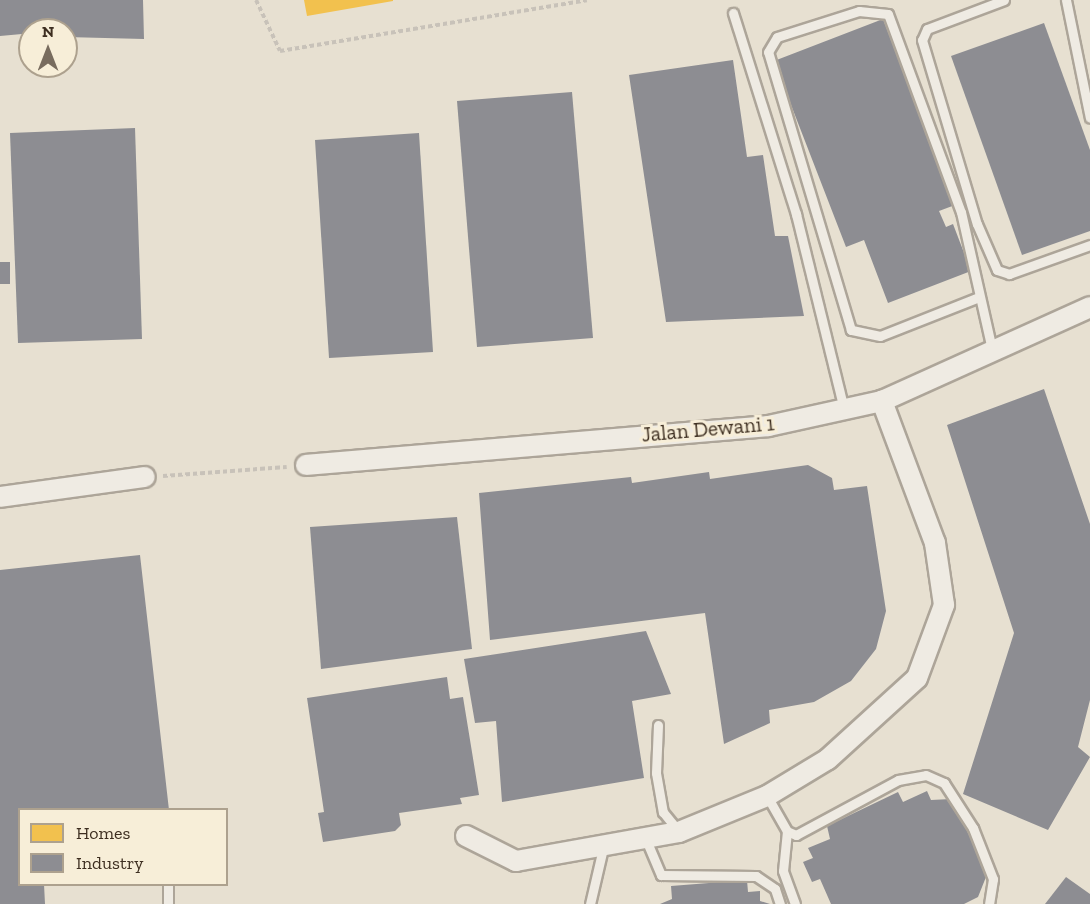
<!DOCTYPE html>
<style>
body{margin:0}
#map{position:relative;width:1090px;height:904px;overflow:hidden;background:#e7e0d1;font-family:"Zilla Slab",serif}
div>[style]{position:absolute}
.homes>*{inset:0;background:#f2c14e}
.industry>*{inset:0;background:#8d8d92}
.path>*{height:4px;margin-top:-2px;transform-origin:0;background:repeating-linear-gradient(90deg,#c8c2b9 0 4.5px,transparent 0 7.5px)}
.roads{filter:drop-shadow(2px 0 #ada599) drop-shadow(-2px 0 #ada599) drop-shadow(0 2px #ada599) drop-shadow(0 -2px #ada599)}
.service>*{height:9px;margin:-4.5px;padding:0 4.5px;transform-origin:4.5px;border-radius:4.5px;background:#efebe3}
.minor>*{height:20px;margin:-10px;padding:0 10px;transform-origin:10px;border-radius:10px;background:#efebe3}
span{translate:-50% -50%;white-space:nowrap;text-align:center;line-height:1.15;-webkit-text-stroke:6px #f7eed8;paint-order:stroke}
.street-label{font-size:21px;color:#3d2e20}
.legend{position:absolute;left:18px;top:808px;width:210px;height:78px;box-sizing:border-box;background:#f7eed8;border:2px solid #ada18e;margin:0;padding:8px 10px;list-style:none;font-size:18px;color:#3d2e20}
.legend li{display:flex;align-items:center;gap:12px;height:30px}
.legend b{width:30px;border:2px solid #ada18e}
.north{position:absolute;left:18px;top:18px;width:60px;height:60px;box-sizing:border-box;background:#f7eed8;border:2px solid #ada18e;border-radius:50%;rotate:0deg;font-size:16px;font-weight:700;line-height:24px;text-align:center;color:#3d2e20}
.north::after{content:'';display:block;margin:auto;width:21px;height:27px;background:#786c5e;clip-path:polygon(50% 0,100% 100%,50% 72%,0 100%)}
</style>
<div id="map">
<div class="homes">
<div style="clip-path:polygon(304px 0,393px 0,393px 1px,307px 16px)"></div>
</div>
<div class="industry">
<div style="clip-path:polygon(0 0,143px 0,144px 39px,66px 37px,66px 30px,0 36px)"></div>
<div style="clip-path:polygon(883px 19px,955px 205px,939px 211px,946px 227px,953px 224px,971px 271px,888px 303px,864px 240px,846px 247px,774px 61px)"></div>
<div style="clip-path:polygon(1044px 23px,1090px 150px,1090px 231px,1022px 255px,951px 56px)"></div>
<div style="clip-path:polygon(733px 60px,747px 157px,763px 155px,775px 236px,788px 236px,804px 316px,666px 322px,629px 75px)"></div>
<div style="clip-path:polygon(572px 92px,593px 338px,477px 347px,457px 101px)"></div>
<div style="clip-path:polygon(135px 128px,142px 339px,18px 343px,10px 133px)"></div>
<div style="clip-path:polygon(419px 133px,433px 352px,329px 358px,315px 140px)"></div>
<div style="clip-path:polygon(0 262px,10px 262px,10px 284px,0 284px)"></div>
<div style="clip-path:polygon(1044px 389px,1090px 524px,1090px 700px,1078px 747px,1090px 757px,1048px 830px,963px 794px,1014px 633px,947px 425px)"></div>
<div style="clip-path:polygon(808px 465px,832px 478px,834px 490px,867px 486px,886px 611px,876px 649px,851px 681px,814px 702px,769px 710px,770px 723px,724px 744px,705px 613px,490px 640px,479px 493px,631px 477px,632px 483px,709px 472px,710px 479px)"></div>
<div style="clip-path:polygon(457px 517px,472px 649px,321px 669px,310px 527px)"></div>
<div style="clip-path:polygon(140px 555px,169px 810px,20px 810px,20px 884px,44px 884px,45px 904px,0 904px,0 570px)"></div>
<div style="clip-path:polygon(646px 631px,671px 694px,632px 701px,644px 778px,502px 802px,496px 721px,475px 723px,464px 659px)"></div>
<div style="clip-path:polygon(447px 677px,450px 699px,463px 697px,479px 795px,460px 798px,462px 804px,399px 813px,401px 825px,395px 831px,323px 842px,318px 813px,324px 812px,307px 698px)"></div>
<div style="clip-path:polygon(927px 791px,931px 800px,951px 799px,988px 872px,978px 897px,964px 904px,831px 904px,820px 879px,812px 882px,803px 862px,813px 858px,808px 848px,830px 839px,827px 826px,898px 792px,903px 802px)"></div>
<div style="clip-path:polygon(1066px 877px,1090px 894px,1090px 904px,1045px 904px)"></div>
<div style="clip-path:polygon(747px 880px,748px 892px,760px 891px,760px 901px,770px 904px,660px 904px,672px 899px,671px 886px)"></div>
</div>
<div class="path">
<div style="left:256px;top:0;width:56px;rotate:64.8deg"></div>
<div style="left:280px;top:51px;width:311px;rotate:-9.4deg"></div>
<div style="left:163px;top:476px;width:124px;rotate:-4.2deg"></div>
</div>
<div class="roads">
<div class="service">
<div style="left:1004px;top:0;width:82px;rotate:159.4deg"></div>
<div style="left:927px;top:29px;width:12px;rotate:114deg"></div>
<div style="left:922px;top:40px;width:192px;rotate:73.4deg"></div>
<div style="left:977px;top:224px;width:50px;rotate:66.5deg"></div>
<div style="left:997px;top:270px;width:13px;rotate:18deg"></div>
<div style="left:1009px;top:274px;width:86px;rotate:-19.7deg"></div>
<div style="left:1066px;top:0;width:120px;rotate:78.5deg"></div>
<div style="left:733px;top:13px;width:211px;rotate:72.6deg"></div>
<div style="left:796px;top:214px;width:202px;rotate:76.2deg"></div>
<div style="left:979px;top:297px;width:106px;rotate:158.5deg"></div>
<div style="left:880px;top:336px;width:30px;rotate:-168deg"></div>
<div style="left:851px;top:330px;width:290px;rotate:-106.6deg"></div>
<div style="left:768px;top:52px;width:17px;rotate:-59deg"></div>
<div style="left:777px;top:37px;width:86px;rotate:-17.6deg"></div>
<div style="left:859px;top:11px;width:29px;rotate:6deg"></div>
<div style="left:888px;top:14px;width:211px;rotate:69.8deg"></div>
<div style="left:961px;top:212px;width:141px;rotate:77.3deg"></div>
<div style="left:658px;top:725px;width:48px;rotate:92.4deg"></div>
<div style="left:656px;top:773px;width:40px;rotate:80deg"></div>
<div style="left:663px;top:812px;width:26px;rotate:51deg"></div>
<div style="left:767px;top:796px;width:40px;rotate:60.3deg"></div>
<div style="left:787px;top:831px;width:10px;rotate:24deg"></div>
<div style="left:796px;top:835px;width:116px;rotate:-28.3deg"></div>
<div style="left:898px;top:780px;width:28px;rotate:-10deg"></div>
<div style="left:926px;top:775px;width:20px;rotate:24deg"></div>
<div style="left:944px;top:783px;width:54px;rotate:57.2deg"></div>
<div style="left:973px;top:828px;width:55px;rotate:68.6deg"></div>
<div style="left:993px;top:879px;width:25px;rotate:99deg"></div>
<div style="left:787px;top:831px;width:40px;rotate:95.7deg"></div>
<div style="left:783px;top:871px;width:35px;rotate:70deg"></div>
<div style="left:647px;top:842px;width:36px;rotate:67deg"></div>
<div style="left:661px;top:875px;width:95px;rotate:0.6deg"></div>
<div style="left:756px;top:876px;width:23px;rotate:34deg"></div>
<div style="left:775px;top:889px;width:16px;rotate:72deg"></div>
<div style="left:168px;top:884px;width:20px;rotate:90deg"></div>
<div style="left:590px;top:904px;width:57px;rotate:-76.9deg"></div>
</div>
<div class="minor">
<div style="left:306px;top:465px;width:464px;rotate:-4.8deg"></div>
<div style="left:768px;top:426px;width:117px;rotate:-12.4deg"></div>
<div style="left:882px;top:401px;width:228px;rotate:-24.3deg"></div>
<div style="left:0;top:497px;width:146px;rotate:-7.9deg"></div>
<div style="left:466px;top:836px;width:56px;rotate:26.6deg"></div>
<div style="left:516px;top:861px;width:166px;rotate:-10.1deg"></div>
<div style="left:679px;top:832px;width:95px;rotate:-22.2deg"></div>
<div style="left:767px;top:796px;width:71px;rotate:-31.2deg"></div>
<div style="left:828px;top:759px;width:120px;rotate:-42.3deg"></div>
<div style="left:917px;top:678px;width:78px;rotate:-69.7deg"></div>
<div style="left:944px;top:605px;width:63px;rotate:-98.3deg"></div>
<div style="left:935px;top:543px;width:152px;rotate:-110.5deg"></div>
</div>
</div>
<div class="street-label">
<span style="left:708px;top:429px;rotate:-5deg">Jalan Dewani 1</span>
</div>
<ul class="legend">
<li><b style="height:16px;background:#f2c14e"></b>Homes</li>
<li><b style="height:16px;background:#8d8d92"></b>Industry</li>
</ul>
<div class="north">N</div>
</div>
